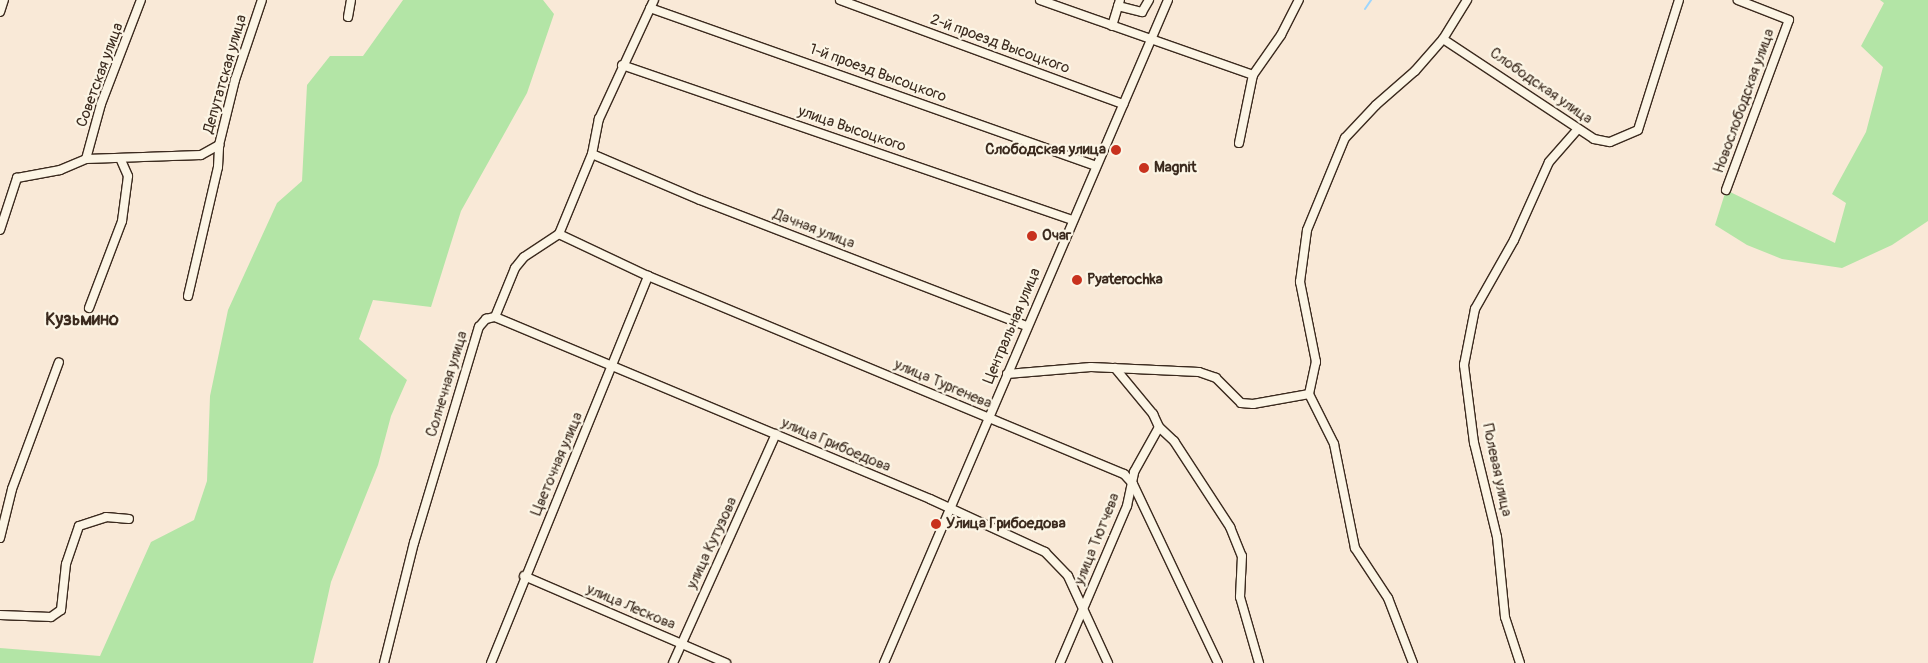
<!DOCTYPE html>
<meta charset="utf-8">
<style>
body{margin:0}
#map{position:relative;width:1928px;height:663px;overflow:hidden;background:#f9e9d7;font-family:Pangolin,sans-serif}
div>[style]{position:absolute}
.green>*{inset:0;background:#b3e5a6}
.stream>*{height:2px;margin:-1px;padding:0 1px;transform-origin:1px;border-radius:1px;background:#9ed6fd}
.roads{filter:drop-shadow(1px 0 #3b2a1e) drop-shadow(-1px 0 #3b2a1e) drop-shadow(0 1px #3b2a1e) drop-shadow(0 -1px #3b2a1e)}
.minor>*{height:8px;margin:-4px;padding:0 4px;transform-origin:4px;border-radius:4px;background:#fcf5e5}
.dots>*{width:14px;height:14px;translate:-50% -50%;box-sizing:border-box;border:2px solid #fcf5e5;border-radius:50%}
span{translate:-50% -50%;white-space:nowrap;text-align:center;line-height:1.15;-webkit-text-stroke:4.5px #fcf5e5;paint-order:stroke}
.street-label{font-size:15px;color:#3b2a1e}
.poi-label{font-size:15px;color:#3b2a1e;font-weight:700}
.right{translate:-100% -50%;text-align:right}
.left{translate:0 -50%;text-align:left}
.quarter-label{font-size:18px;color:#3b2a1e;font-weight:700}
</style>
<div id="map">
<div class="green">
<div style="clip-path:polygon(403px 0,543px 0,554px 14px,527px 93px,461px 211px,431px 307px,373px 300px,359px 339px,407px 380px,391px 416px,378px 465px,331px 582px,313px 663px,0 663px,0 648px,100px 656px,151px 542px,194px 520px,207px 481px,210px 396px,228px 310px,277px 203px,302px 181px,307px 85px,330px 56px,363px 56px)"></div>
<div style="clip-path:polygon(1880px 0,1928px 0,1928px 221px,1892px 245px,1842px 268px,1782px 259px,1747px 245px,1715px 225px,1726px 190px,1835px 243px,1846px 203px,1832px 194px,1866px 132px,1883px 67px,1861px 46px,1884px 3px)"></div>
</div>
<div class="stream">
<div style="left:1365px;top:9px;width:11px;rotate:-56deg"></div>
</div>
<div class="roads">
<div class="minor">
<div style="left:840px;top:0;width:302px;rotate:20.2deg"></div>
<div style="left:1040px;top:0;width:226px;rotate:19.4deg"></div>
<div style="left:1118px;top:6px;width:25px;rotate:14deg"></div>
<div style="left:1142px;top:12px;width:14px;rotate:-60deg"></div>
<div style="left:650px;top:8px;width:473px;rotate:19.5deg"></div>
<div style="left:0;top:12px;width:13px;rotate:-72deg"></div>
<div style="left:348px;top:17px;width:17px;rotate:-80deg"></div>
<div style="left:1112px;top:26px;width:27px;rotate:-73deg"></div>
<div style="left:1443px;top:39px;width:181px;rotate:33.5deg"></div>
<div style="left:1594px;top:139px;width:16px;rotate:11deg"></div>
<div style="left:1610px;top:142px;width:30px;rotate:-23deg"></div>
<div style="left:1638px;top:130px;width:136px;rotate:-72.5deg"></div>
<div style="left:622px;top:65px;width:477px;rotate:19deg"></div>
<div style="left:1239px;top:143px;width:69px;rotate:-78.4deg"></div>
<div style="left:1253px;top:75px;width:49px;rotate:-55deg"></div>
<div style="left:1281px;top:35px;width:39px;rotate:-63deg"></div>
<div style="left:592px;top:154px;width:117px;rotate:23.1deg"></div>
<div style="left:700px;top:200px;width:350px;rotate:21.1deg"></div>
<div style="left:86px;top:159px;width:57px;rotate:-74.7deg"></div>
<div style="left:101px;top:104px;width:111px;rotate:-69deg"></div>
<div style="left:1726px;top:190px;width:181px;rotate:-69.7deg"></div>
<div style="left:1789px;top:20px;width:55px;rotate:-158.6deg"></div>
<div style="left:0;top:230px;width:55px;rotate:-71.9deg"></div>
<div style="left:17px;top:178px;width:44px;rotate:-10.5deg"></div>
<div style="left:60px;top:170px;width:28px;rotate:-23deg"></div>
<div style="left:86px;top:159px;width:115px;rotate:-2deg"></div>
<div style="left:201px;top:155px;width:21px;rotate:-29deg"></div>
<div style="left:219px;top:145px;width:67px;rotate:-76.2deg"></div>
<div style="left:235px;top:80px;width:84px;rotate:-71.4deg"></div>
<div style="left:559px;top:234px;width:98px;rotate:25.3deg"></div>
<div style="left:648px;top:276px;width:516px;rotate:22.59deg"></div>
<div style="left:1124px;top:474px;width:13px;rotate:48deg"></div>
<div style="left:1133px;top:484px;width:198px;rotate:64.6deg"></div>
<div style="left:188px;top:296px;width:132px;rotate:-76.9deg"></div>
<div style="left:218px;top:167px;width:22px;rotate:-87deg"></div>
<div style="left:89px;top:308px;width:93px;rotate:-69.2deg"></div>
<div style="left:122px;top:221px;width:45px;rotate:-82.4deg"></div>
<div style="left:128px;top:176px;width:17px;rotate:-114deg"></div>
<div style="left:495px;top:317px;width:472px;rotate:22.7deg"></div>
<div style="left:930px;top:499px;width:127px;rotate:24.7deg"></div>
<div style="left:1045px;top:552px;width:33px;rotate:46deg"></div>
<div style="left:1068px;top:576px;width:96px;rotate:65.3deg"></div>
<div style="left:1115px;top:368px;width:60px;rotate:50.4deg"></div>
<div style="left:1153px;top:414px;width:14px;rotate:65deg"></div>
<div style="left:1159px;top:427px;width:21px;rotate:43deg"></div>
<div style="left:1174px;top:441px;width:103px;rotate:56.9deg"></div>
<div style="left:1230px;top:527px;width:31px;rotate:68deg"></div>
<div style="left:1242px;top:556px;width:41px;rotate:92.8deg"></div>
<div style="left:1240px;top:597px;width:69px;rotate:73.9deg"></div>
<div style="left:1007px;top:374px;width:84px;rotate:-4.8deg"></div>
<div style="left:1091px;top:367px;width:108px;rotate:2.7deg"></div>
<div style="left:1199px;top:372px;width:18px;rotate:19deg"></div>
<div style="left:1216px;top:378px;width:35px;rotate:45deg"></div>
<div style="left:1241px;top:403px;width:12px;rotate:5deg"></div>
<div style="left:1253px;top:404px;width:57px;rotate:-10.1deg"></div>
<div style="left:1309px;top:394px;width:56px;rotate:63.4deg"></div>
<div style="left:1334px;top:444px;width:106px;rotate:78.6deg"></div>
<div style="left:1355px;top:548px;width:60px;rotate:56.6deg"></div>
<div style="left:1388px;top:598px;width:70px;rotate:69deg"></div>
<div style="left:1309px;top:394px;width:33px;rotate:-78deg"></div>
<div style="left:1316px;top:362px;width:82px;rotate:-101.3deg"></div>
<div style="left:1300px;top:282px;width:52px;rotate:-82.3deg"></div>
<div style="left:1307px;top:230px;width:100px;rotate:-67.6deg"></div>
<div style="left:1345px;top:138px;width:45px;rotate:-46.8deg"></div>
<div style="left:1376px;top:105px;width:52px;rotate:-41.1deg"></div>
<div style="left:1415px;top:71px;width:43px;rotate:-48.8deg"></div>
<div style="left:1443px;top:39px;width:46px;rotate:-58.4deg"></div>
<div style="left:0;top:538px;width:50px;rotate:-76.2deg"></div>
<div style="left:12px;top:489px;width:135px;rotate:-69.7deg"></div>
<div style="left:524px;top:576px;width:220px;rotate:23.3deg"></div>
<div style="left:0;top:615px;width:51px;rotate:2.2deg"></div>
<div style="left:51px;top:617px;width:12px;rotate:-35deg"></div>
<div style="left:61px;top:610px;width:46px;rotate:-83.8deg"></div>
<div style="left:66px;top:564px;width:40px;rotate:-71.1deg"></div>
<div style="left:79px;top:526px;width:28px;rotate:-18deg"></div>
<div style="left:106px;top:517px;width:23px;rotate:5deg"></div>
<div style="left:384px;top:663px;width:124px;rotate:-76deg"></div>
<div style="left:414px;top:543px;width:226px;rotate:-73.3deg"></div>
<div style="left:479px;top:327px;width:11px;rotate:-49deg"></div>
<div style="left:486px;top:319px;width:9px;rotate:-13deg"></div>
<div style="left:495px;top:317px;width:53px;rotate:-67.8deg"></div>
<div style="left:515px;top:268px;width:14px;rotate:-51deg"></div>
<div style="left:524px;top:257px;width:42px;rotate:-33.3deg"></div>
<div style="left:559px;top:234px;width:87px;rotate:-67.6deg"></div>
<div style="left:592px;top:154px;width:36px;rotate:-79deg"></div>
<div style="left:599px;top:119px;width:131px;rotate:-65.2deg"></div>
<div style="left:491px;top:663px;width:418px;rotate:-67.9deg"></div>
<div style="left:673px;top:663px;width:251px;rotate:-65.8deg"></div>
<div style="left:884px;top:663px;width:721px;rotate:-66.81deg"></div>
<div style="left:1060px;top:663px;width:171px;rotate:-66.9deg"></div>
<div style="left:1127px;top:506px;width:35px;rotate:-78deg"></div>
<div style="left:1134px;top:472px;width:51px;rotate:-60.9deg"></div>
<div style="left:1520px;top:663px;width:48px;rotate:-108.1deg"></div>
<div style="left:1505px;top:617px;width:80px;rotate:-95.7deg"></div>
<div style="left:1497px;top:537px;width:97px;rotate:-103.7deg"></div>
<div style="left:1474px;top:443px;width:79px;rotate:-97.3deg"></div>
<div style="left:1464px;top:365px;width:57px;rotate:-78.9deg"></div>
<div style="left:1475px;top:309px;width:79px;rotate:-60.5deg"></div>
<div style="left:1514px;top:240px;width:85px;rotate:-65.8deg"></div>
<div style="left:1549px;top:162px;width:44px;rotate:-48.7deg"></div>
</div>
</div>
<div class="dots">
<div style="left:1116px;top:150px;background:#c8321e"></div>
<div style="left:1144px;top:168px;background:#c8321e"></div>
<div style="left:1032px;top:236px;background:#c8321e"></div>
<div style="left:1077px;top:280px;background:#c8321e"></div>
<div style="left:936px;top:524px;background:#c8321e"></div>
</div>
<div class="street-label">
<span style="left:1000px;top:44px;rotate:20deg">2-й проезд Высоцкого</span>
<span style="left:878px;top:73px;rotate:20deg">1-й проезд Высоцкого</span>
<span style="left:225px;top:74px;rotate:-74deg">Депутатская улица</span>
<span style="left:100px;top:75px;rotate:-70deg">Советская улица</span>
<span style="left:1541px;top:86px;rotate:35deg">Слободская улица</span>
<span style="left:1744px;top:101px;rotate:-70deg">Новослободская улица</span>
<span style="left:852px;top:129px;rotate:19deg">улица Высоцкого</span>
<span style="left:814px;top:229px;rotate:21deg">Дачная улица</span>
<span style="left:1012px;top:326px;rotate:-67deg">Центральная улица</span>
<span style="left:447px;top:384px;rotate:-73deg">Солнечная улица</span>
<span style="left:943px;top:384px;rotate:23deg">улица Тургенева</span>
<span style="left:836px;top:445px;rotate:23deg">улица Грибоедова</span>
<span style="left:557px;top:464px;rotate:-67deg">Цветочная улица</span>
<span style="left:1497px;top:470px;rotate:78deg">Полевая улица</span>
<span style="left:1097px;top:539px;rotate:-68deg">улица Тютчева</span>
<span style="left:712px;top:543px;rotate:-65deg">улица Кутузова</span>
<span style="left:631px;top:607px;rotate:23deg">улица Лескова</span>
</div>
<div class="poi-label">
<span class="right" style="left:1106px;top:150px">Слободская улица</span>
<span class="left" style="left:1154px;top:168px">Magnit</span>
<span class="left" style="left:1042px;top:236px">Очаг</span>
<span class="left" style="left:1087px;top:280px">Pyaterochka</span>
<span class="left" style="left:946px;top:524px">Улица Грибоедова</span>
</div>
<div class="quarter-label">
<span style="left:82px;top:320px">Кузьмино</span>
</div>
</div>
